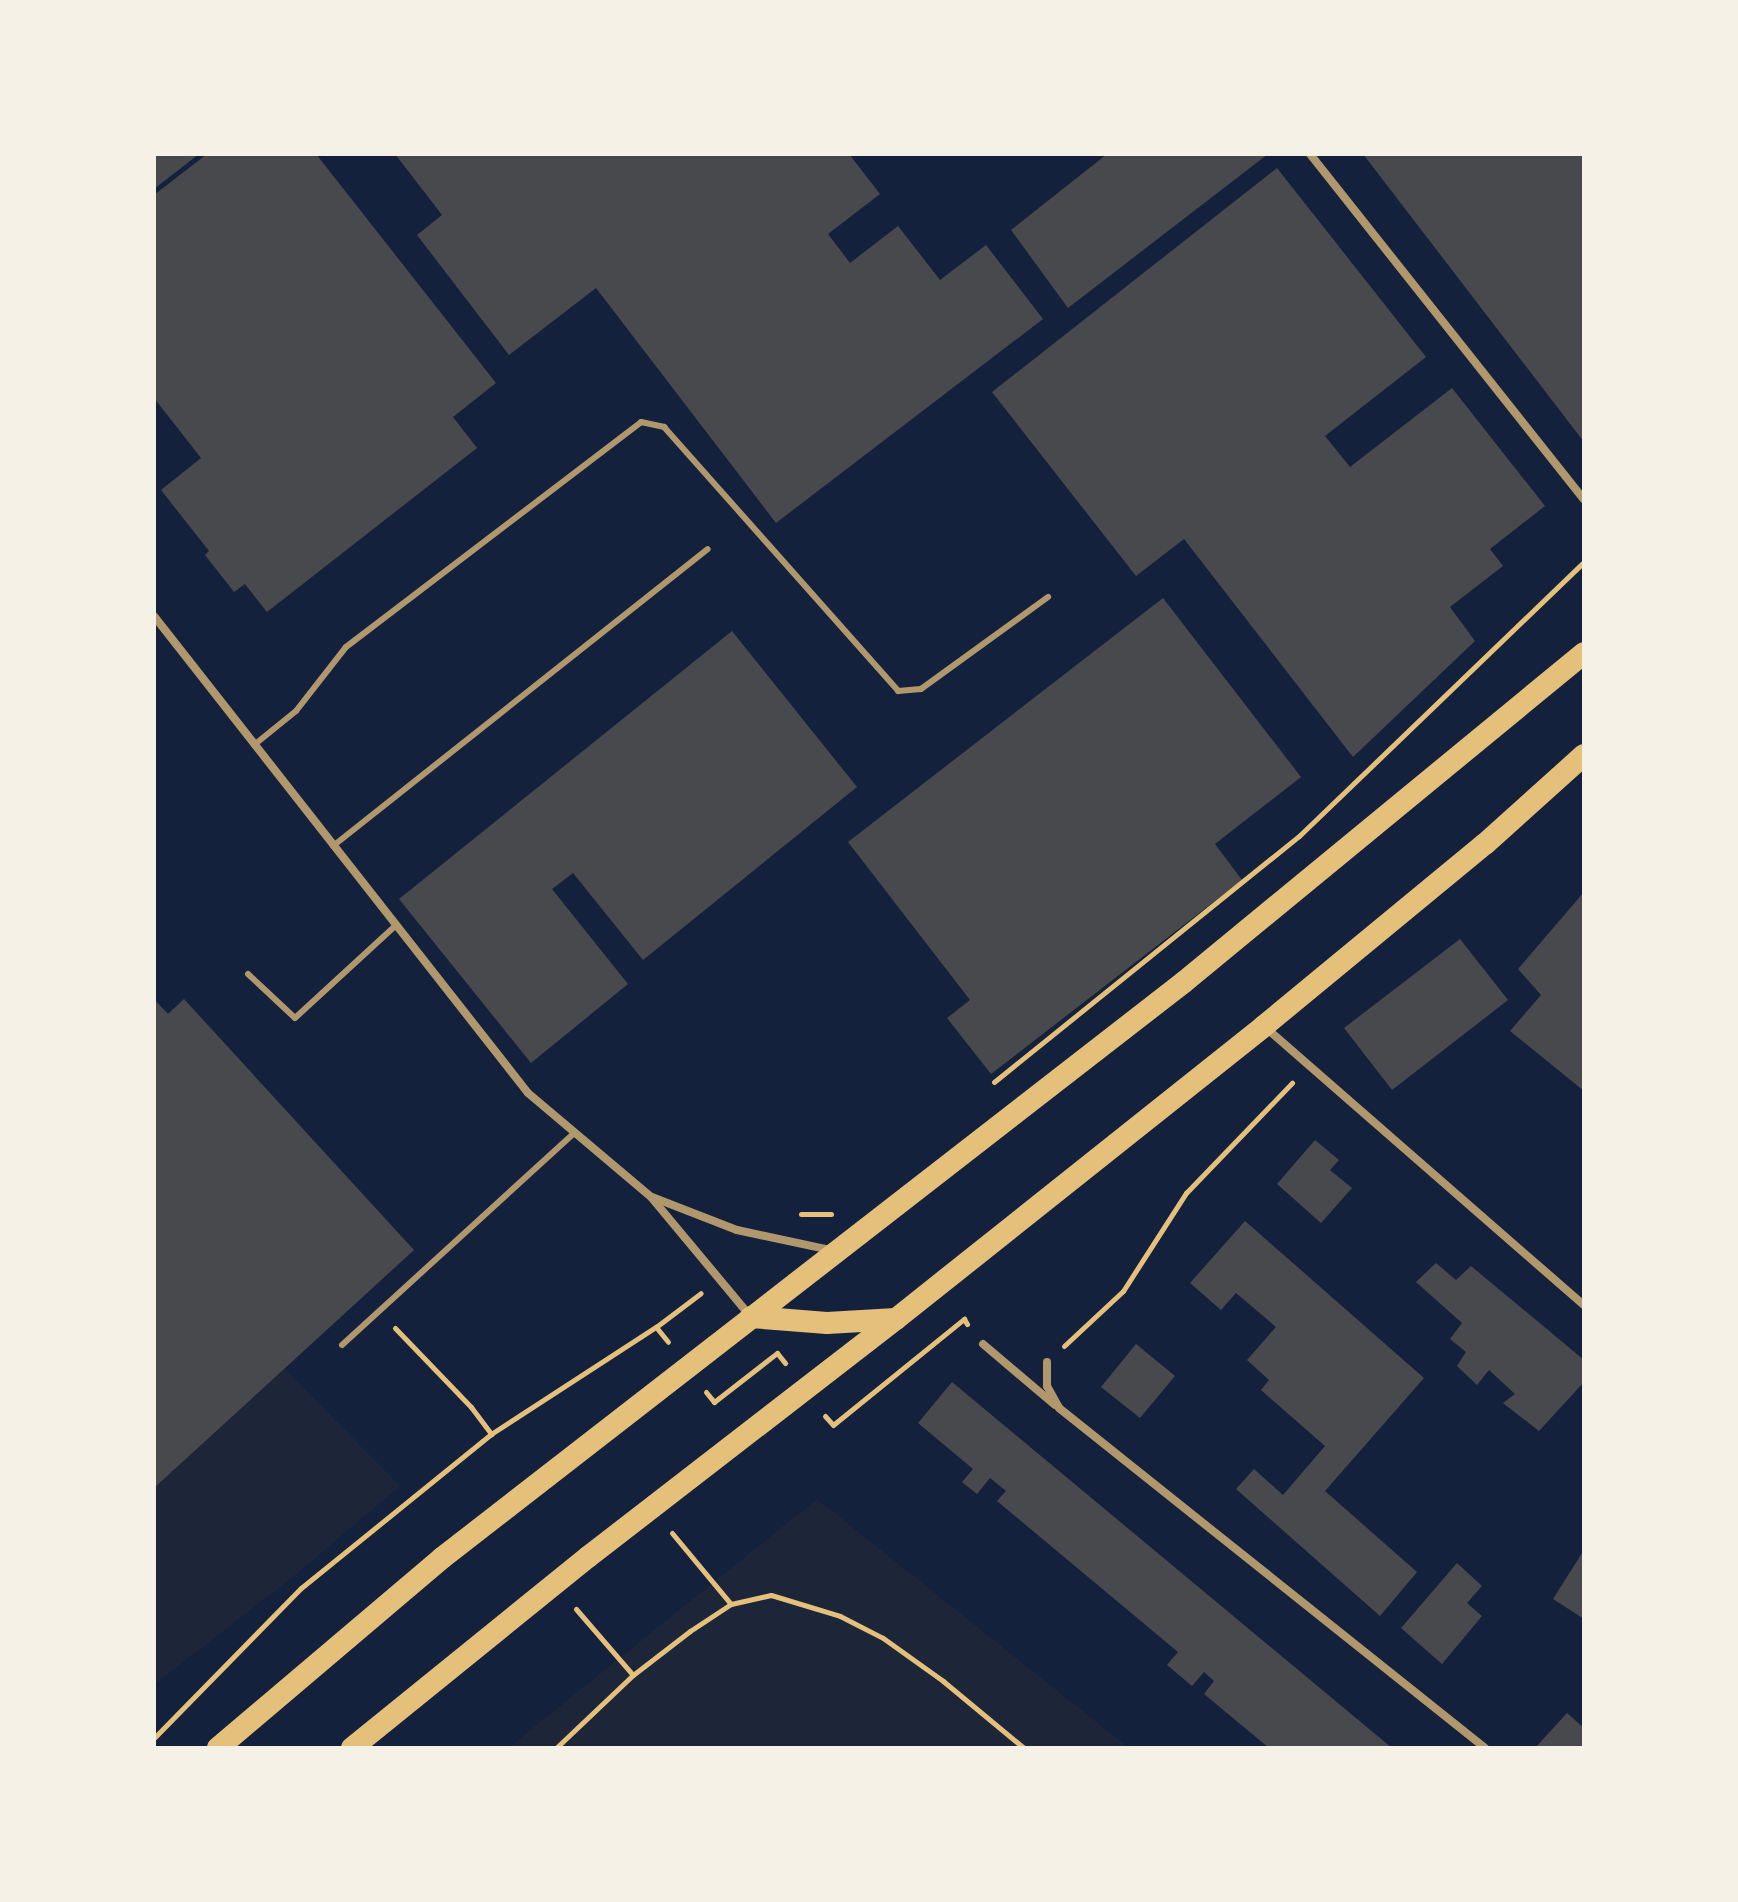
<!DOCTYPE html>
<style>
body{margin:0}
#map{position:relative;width:1738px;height:1902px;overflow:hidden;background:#14213d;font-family:"Roboto Condensed",sans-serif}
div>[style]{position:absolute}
.green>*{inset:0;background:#1d2539}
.building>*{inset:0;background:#48494c}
.path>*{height:5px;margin:-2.5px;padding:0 2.5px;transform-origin:2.5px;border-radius:2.5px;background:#e5c07b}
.service>*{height:6px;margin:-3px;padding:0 3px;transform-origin:3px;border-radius:3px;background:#b1986c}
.minor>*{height:8px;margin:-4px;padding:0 4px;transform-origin:4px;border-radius:4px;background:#b1986c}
.trunk>*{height:22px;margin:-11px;padding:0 11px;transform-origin:11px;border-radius:11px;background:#e5c07b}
span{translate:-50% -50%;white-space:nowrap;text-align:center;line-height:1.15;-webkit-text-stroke:8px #f6f1e7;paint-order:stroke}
.frame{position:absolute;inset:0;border:156px solid #f6f1e7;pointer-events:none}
</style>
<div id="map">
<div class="green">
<div style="clip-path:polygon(284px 1368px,400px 1486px,294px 1576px,154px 1685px,154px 1488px)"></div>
<div style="clip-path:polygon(817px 1499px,1129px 1748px,508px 1748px)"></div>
</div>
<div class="building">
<div style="clip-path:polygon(154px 154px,199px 154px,154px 189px)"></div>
<div style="clip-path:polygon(207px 154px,316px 154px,496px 383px,453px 417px,477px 448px,267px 612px,245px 584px,234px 592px,205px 555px,209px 551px,161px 490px,201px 458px,154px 398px,154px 195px)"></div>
<div style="clip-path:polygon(395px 154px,849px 154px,880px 194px,828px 234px,850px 263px,898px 226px,940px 280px,986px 245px,1043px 319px,776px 523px,596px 288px,509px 355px,417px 235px,442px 215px)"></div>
<div style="clip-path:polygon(1107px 154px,1268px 154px,1068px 308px,1011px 230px)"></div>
<div style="clip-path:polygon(1363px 154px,1584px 154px,1584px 442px)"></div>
<div style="clip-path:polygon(1277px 168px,1426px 357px,1325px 436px,1350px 467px,1452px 388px,1545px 506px,1490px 549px,1503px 566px,1450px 607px,1475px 641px,1353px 757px,1184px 539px,1136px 576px,992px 392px)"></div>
<div style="clip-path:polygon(1163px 598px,1301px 777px,1215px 844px,1242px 880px,991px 1074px,947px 1018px,970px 1000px,848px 842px)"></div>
<div style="clip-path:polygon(732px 631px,857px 787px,643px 960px,573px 873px,552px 889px,628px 984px,531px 1063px,399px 899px)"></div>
<div style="clip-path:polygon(1584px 892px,1584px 1091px,1510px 1031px,1541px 995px,1518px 969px)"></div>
<div style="clip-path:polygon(1460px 939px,1508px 1000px,1392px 1090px,1344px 1028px)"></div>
<div style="clip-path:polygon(154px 999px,168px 1014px,184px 999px,414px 1250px,154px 1488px)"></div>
<div style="clip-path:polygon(1315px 1140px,1339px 1160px,1330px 1170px,1352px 1188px,1321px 1223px,1277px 1184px)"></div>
<div style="clip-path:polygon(1245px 1221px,1424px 1378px,1325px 1491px,1417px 1572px,1380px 1616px,1236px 1489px,1254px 1469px,1283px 1495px,1325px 1446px,1261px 1390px,1269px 1380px,1247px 1360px,1276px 1327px,1236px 1293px,1221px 1310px,1190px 1283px)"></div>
<div style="clip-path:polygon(1436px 1263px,1456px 1280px,1471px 1266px,1584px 1360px,1584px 1382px,1539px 1431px,1503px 1403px,1515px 1394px,1489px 1370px,1477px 1385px,1457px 1366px,1466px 1352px,1450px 1339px,1462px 1323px,1416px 1282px)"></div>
<div style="clip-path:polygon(1136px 1344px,1175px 1376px,1140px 1418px,1101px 1387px)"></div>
<div style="clip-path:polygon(952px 1382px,1392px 1748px,1269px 1748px,1204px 1694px,1214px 1681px,1204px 1672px,1192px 1686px,1167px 1665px,1178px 1652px,997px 1501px,1006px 1491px,990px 1478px,977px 1494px,962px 1482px,973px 1469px,918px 1423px)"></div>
<div style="clip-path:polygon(1584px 1550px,1584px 1619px,1553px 1599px)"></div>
<div style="clip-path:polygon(1457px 1563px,1482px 1586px,1467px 1603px,1482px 1616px,1442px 1664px,1401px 1628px)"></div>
<div style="clip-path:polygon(1567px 1713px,1584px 1728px,1584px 1748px,1535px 1748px)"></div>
</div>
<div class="path">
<div style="left:994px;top:1082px;width:392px;rotate:-38.9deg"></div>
<div style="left:1299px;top:836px;width:395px;rotate:-43.9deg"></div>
<div style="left:801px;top:1214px;width:30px"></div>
<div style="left:656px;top:1327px;width:19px;rotate:51deg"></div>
<div style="left:395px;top:1328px;width:110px;rotate:46.1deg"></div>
<div style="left:471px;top:1407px;width:34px;rotate:53deg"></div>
<div style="left:1064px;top:1346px;width:81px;rotate:-43deg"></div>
<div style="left:1123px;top:1291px;width:117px;rotate:-57.3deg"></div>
<div style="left:1186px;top:1193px;width:153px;rotate:-46.1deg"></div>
<div style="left:706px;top:1392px;width:13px;rotate:51deg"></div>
<div style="left:714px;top:1402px;width:80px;rotate:-37.9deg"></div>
<div style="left:777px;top:1353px;width:13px;rotate:51deg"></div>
<div style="left:825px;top:1416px;width:12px;rotate:48deg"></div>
<div style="left:833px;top:1425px;width:169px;rotate:-39deg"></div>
<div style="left:964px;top:1319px;width:6px;rotate:59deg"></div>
<div style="left:672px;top:1533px;width:92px;rotate:50.3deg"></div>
<div style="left:576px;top:1609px;width:87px;rotate:49.2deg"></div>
<div style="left:154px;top:1738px;width:210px;rotate:-45.6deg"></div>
<div style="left:301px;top:1588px;width:245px;rotate:-39deg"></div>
<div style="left:491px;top:1434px;width:197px;rotate:-33deg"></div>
<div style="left:656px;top:1327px;width:56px;rotate:-37.1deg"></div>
<div style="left:556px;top:1748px;width:106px;rotate:-43.5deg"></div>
<div style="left:633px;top:1675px;width:72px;rotate:-37.7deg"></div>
<div style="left:690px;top:1631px;width:49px;rotate:-33.4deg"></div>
<div style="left:731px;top:1604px;width:41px;rotate:-12.7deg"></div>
<div style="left:771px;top:1595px;width:72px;rotate:16.9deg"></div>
<div style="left:840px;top:1616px;width:48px;rotate:27.1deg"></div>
<div style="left:883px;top:1638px;width:74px;rotate:35.6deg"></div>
<div style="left:943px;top:1681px;width:105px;rotate:39.6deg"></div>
</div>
<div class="service">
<div style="left:254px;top:745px;width:54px;rotate:-39deg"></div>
<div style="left:296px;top:711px;width:81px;rotate:-52deg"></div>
<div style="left:346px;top:647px;width:371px;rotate:-37.3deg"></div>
<div style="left:641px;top:422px;width:24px;rotate:12deg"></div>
<div style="left:664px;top:427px;width:353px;rotate:48.4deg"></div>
<div style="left:898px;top:691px;width:23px;rotate:-5deg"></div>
<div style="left:921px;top:689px;width:157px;rotate:-35.9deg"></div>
<div style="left:333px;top:846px;width:478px;rotate:-38.4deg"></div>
<div style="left:248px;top:974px;width:64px;rotate:43.1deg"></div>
<div style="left:295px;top:1018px;width:136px;rotate:-42.6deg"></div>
<div style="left:342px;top:1345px;width:313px;rotate:-42.4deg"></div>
</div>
<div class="minor">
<div style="left:1310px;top:154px;width:441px;rotate:51.6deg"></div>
<div style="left:154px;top:616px;width:606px;rotate:51.9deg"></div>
<div style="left:528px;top:1093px;width:161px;rotate:40.2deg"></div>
<div style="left:651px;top:1197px;width:156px;rotate:50.2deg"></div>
<div style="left:1265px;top:1027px;width:423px;rotate:41.1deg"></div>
<div style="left:652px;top:1197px;width:91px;rotate:21.2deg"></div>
<div style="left:737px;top:1230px;width:95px;rotate:12.1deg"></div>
<div style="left:983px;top:1344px;width:94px;rotate:40.3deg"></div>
<div style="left:1047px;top:1362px;width:24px;rotate:90deg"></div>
<div style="left:1047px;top:1386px;width:25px;rotate:61deg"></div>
<div style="left:1059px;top:1408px;width:545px;rotate:38.59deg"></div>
</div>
<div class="trunk">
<div style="left:751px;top:1317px;width:76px;rotate:4.5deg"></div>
<div style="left:827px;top:1323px;width:69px;rotate:-3.3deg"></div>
<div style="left:218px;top:1748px;width:294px;rotate:-40.3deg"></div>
<div style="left:442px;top:1558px;width:939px;rotate:-37.82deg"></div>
<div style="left:1184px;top:982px;width:518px;rotate:-39.44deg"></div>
<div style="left:352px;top:1748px;width:304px;rotate:-39deg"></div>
<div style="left:588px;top:1557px;width:389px;rotate:-37.7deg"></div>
<div style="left:896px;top:1319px;width:470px;rotate:-38.5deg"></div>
<div style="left:1264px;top:1026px;width:286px;rotate:-39.5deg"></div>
<div style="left:1485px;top:844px;width:133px;rotate:-42deg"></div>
</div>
<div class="frame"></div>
</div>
